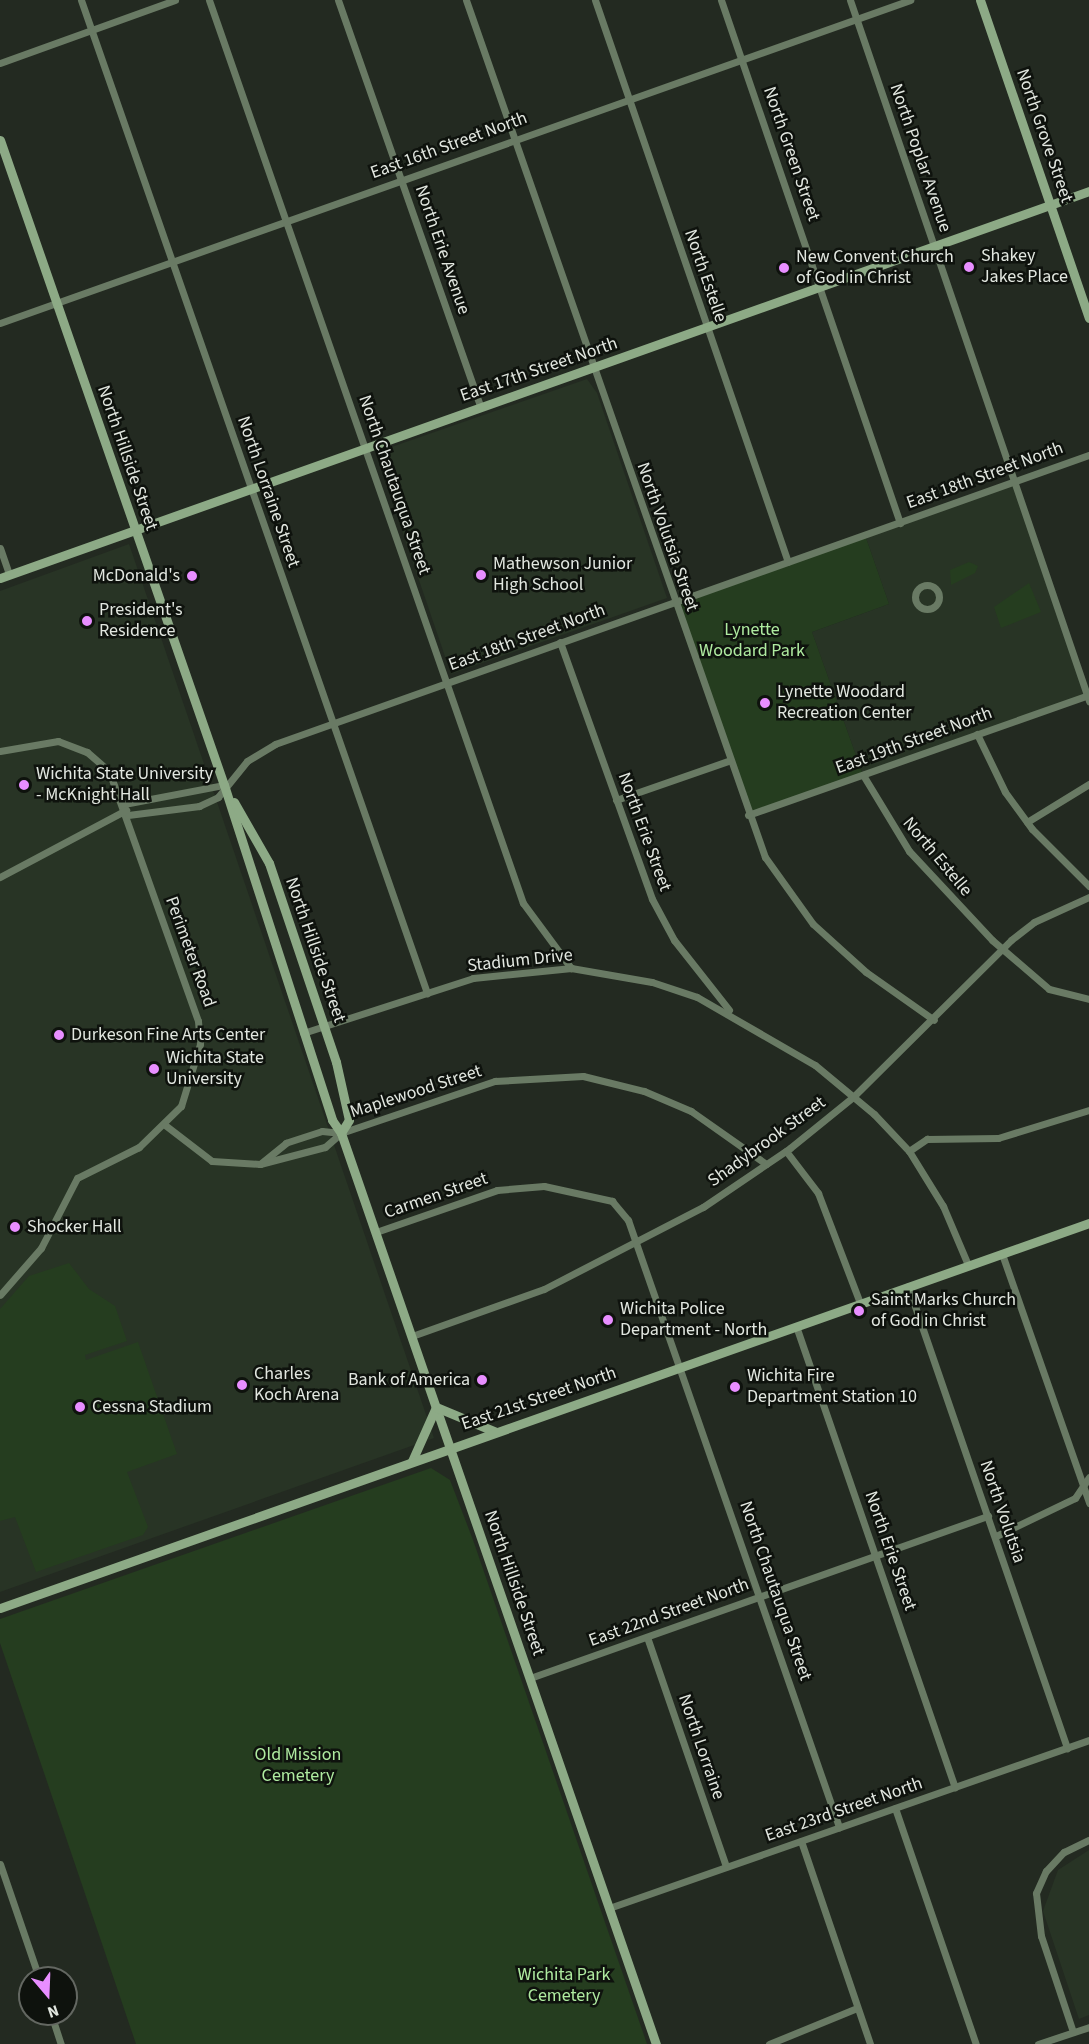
<!DOCTYPE html>
<style>
body{margin:0}
#map{position:relative;width:1089px;height:2044px;overflow:hidden;background:#232a21;font-family:"Source Sans 3",sans-serif}
div>[style]{position:absolute}
.built>*{inset:0;background:#283425}
.green>*{inset:0;background:#253d1f}
.street>*{height:7px;margin:-3.5px;padding:0 3.5px;transform-origin:3.5px;border-radius:3.5px;background:#697a64}
.street>.ring{margin:-3.5px;padding:0;box-sizing:content-box;background:none;border:7px solid #697a64;border-radius:50%}
.secondary>*{height:9px;margin:-4.5px;padding:0 4.5px;transform-origin:4.5px;border-radius:4.5px;background:#8daa86}
.dots>*{width:16px;height:16px;translate:-50% -50%;box-sizing:border-box;border:3px solid #0e120d;border-radius:50%}
span{translate:-50% -50%;white-space:nowrap;text-align:center;line-height:1.15;-webkit-text-stroke:5px #0e120d;paint-order:stroke}
.street-label{font-size:18px;color:#e2e7e0}
.poi-label{font-size:18px;color:#e2e7e0}
.left{translate:0 -50%;text-align:left}
.right{translate:-100% -50%;text-align:right}
.park-label{font-size:18px;color:#afeba0}
.north{position:absolute;left:18px;top:1966px;width:60px;height:60px;box-sizing:border-box;background:#0e120d;border:2px solid #636761;border-radius:50%;rotate:161deg;font-size:16px;font-weight:700;line-height:24px;text-align:center;color:#e2e7e0}
.north::after{content:'';display:block;margin:auto;width:21px;height:27px;background:#e88eff;clip-path:polygon(50% 0,100% 100%,50% 72%,0 100%)}
</style>
<div id="map">
<div class="built">
<div style="clip-path:polygon(587px 379px,597px 393px,667px 598px,451px 674px,377px 457px,383px 450px)"></div>
<div style="clip-path:polygon(1014px 481px,1087px 695px,863px 775px,812px 632px,889px 604px,865px 535px)"></div>
<div style="clip-path:polygon(129px 544px,434px 1438px,0 1592px,0 591px)"></div>
<div style="clip-path:polygon(1089px 1850px,1089px 2015px,1079px 2019px,1043px 1911px,1058px 1870px)"></div>
</div>
<div class="green">
<div style="clip-path:polygon(865px 535px,889px 604px,812px 632px,863px 775px,748px 815px,673px 603px)"></div>
<div style="clip-path:polygon(969px 562px,978px 566px,975px 573px,951px 585px,950px 570px)"></div>
<div style="clip-path:polygon(1029px 583px,1041px 612px,1001px 628px,994px 607px)"></div>
<div style="clip-path:polygon(69px 1263px,89px 1289px,115px 1306px,127px 1341px,85px 1355px,86px 1360px,138px 1342px,177px 1454px,127px 1472px,148px 1527px,143px 1535px,36px 1572px,15px 1517px,0 1521px,0 1309px,29px 1276px)"></div>
<div style="clip-path:polygon(431px 1468px,450px 1480px,473px 1540px,647px 2044px,136px 2044px,0 1643px,0 1619px)"></div>
</div>
<div class="street">
<div style="left:81px;top:0;width:1052px;rotate:70.79deg"></div>
<div style="left:209px;top:0;width:956px;rotate:70.83deg"></div>
<div style="left:523px;top:903px;width:81px;rotate:53.6deg"></div>
<div style="left:338px;top:0;width:432px;rotate:70.7deg"></div>
<div style="left:466px;top:0;width:908px;rotate:70.77deg"></div>
<div style="left:765px;top:857px;width:82px;rotate:54.4deg"></div>
<div style="left:813px;top:924px;width:72px;rotate:42.2deg"></div>
<div style="left:866px;top:972px;width:83px;rotate:35.2deg"></div>
<div style="left:595px;top:0;width:594px;rotate:71.05deg"></div>
<div style="left:721px;top:0;width:553px;rotate:71.11deg"></div>
<div style="left:850px;top:0;width:741px;rotate:71.17deg"></div>
<div style="left:0;top:63px;width:186px;rotate:-19.8deg"></div>
<div style="left:0;top:323px;width:966px;rotate:-19.54deg"></div>
<div style="left:0;top:548px;width:28px;rotate:71deg"></div>
<div class="ring" style="left:915px;top:585px;width:17px;height:17px"></div>
<div style="left:560px;top:642px;width:273px;rotate:70.3deg"></div>
<div style="left:652px;top:899px;width:47px;rotate:61.8deg"></div>
<div style="left:674px;top:940px;width:89px;rotate:51.8deg"></div>
<div style="left:977px;top:734px;width:64px;rotate:64.2deg"></div>
<div style="left:1005px;top:792px;width:46px;rotate:53.9deg"></div>
<div style="left:1032px;top:829px;width:81px;rotate:45deg"></div>
<div style="left:0;top:751px;width:59px;rotate:-9.8deg"></div>
<div style="left:58px;top:741px;width:31px;rotate:21deg"></div>
<div style="left:87px;top:752px;width:29px;rotate:41deg"></div>
<div style="left:109px;top:771px;width:265px;rotate:70.4deg"></div>
<div style="left:198px;top:1021px;width:23px;rotate:85deg"></div>
<div style="left:200px;top:1044px;width:65px;rotate:107deg"></div>
<div style="left:181px;top:1106px;width:59px;rotate:135.7deg"></div>
<div style="left:139px;top:1147px;width:69px;rotate:153.4deg"></div>
<div style="left:77px;top:1178px;width:79px;rotate:117.2deg"></div>
<div style="left:41px;top:1248px;width:62px;rotate:131.1deg"></div>
<div style="left:863px;top:775px;width:89px;rotate:58.8deg"></div>
<div style="left:909px;top:851px;width:122px;rotate:47deg"></div>
<div style="left:992px;top:940px;width:75px;rotate:40.7deg"></div>
<div style="left:1049px;top:989px;width:41px;rotate:14deg"></div>
<div style="left:616px;top:800px;width:119px;rotate:-19.2deg"></div>
<div style="left:124px;top:804px;width:102px;rotate:-10.8deg"></div>
<div style="left:128px;top:815px;width:72px;rotate:-7.2deg"></div>
<div style="left:199px;top:806px;width:21px;rotate:-25deg"></div>
<div style="left:218px;top:797px;width:46px;rotate:-51.1deg"></div>
<div style="left:247px;top:761px;width:33px;rotate:-31deg"></div>
<div style="left:275px;top:744px;width:864px;rotate:-19.55deg"></div>
<div style="left:748px;top:815px;width:361px;rotate:-19.4deg"></div>
<div style="left:1027px;top:822px;width:73px;rotate:-31.5deg"></div>
<div style="left:0;top:877px;width:143px;rotate:-28deg"></div>
<div style="left:303px;top:1033px;width:179px;rotate:-17.9deg"></div>
<div style="left:473px;top:978px;width:99px;rotate:-5.8deg"></div>
<div style="left:571px;top:968px;width:82px;rotate:9.8deg"></div>
<div style="left:652px;top:982px;width:47px;rotate:18.4deg"></div>
<div style="left:697px;top:997px;width:136px;rotate:30deg"></div>
<div style="left:815px;top:1065px;width:77px;rotate:39.7deg"></div>
<div style="left:874px;top:1114px;width:51px;rotate:46.6deg"></div>
<div style="left:909px;top:1151px;width:65px;rotate:58.3deg"></div>
<div style="left:943px;top:1206px;width:64px;rotate:67deg"></div>
<div style="left:165px;top:1125px;width:59px;rotate:37.5deg"></div>
<div style="left:212px;top:1161px;width:48px;rotate:3.6deg"></div>
<div style="left:341px;top:1133px;width:19px;rotate:-174deg"></div>
<div style="left:322px;top:1131px;width:38px;rotate:162deg"></div>
<div style="left:286px;top:1143px;width:33px;rotate:141deg"></div>
<div style="left:260px;top:1164px;width:67px;rotate:-14.7deg"></div>
<div style="left:325px;top:1147px;width:21px;rotate:-41deg"></div>
<div style="left:341px;top:1133px;width:163px;rotate:-18.7deg"></div>
<div style="left:495px;top:1081px;width:88px;rotate:-3.3deg"></div>
<div style="left:583px;top:1076px;width:63px;rotate:13.8deg"></div>
<div style="left:644px;top:1091px;width:51px;rotate:23.1deg"></div>
<div style="left:691px;top:1111px;width:92px;rotate:35.2deg"></div>
<div style="left:786px;top:1151px;width:53px;rotate:52.7deg"></div>
<div style="left:818px;top:1193px;width:118px;rotate:69.1deg"></div>
<div style="left:909px;top:1151px;width:22px;rotate:-34deg"></div>
<div style="left:927px;top:1139px;width:71px;rotate:-0.8deg"></div>
<div style="left:998px;top:1138px;width:95px;rotate:-17.1deg"></div>
<div style="left:376px;top:1232px;width:128px;rotate:-19.1deg"></div>
<div style="left:497px;top:1190px;width:47px;rotate:-4.9deg"></div>
<div style="left:544px;top:1186px;width:70px;rotate:12.4deg"></div>
<div style="left:612px;top:1201px;width:25px;rotate:50deg"></div>
<div style="left:628px;top:1220px;width:643px;rotate:70.83deg"></div>
<div style="left:1002px;top:1254px;width:264px;rotate:70.7deg"></div>
<div style="left:908px;top:1286px;width:489px;rotate:71deg"></div>
<div style="left:796px;top:1326px;width:488px;rotate:71deg"></div>
<div style="left:412px;top:1336px;width:140px;rotate:-19.6deg"></div>
<div style="left:544px;top:1289px;width:179px;rotate:-27.3deg"></div>
<div style="left:703px;top:1207px;width:105px;rotate:-34.1deg"></div>
<div style="left:790px;top:1148px;width:81px;rotate:-39deg"></div>
<div style="left:853px;top:1097px;width:223px;rotate:-44.8deg"></div>
<div style="left:1011px;top:940px;width:29px;rotate:-38deg"></div>
<div style="left:1034px;top:922px;width:60px;rotate:-24.4deg"></div>
<div style="left:996px;top:1536px;width:88px;rotate:-25.7deg"></div>
<div style="left:1075px;top:1498px;width:25px;rotate:-56deg"></div>
<div style="left:647px;top:1637px;width:243px;rotate:71deg"></div>
<div style="left:530px;top:1678px;width:486px;rotate:-19.5deg"></div>
<div style="left:895px;top:1808px;width:250px;rotate:71.1deg"></div>
<div style="left:801px;top:1841px;width:214px;rotate:71.2deg"></div>
<div style="left:0;top:1864px;width:120px;rotate:71.1deg"></div>
<div style="left:609px;top:1908px;width:509px;rotate:-19.29deg"></div>
<div style="left:51px;top:2014px;width:32px;rotate:72deg"></div>
<div style="left:1073px;top:2032px;width:101px;rotate:-108.4deg"></div>
<div style="left:1041px;top:1936px;width:43px;rotate:-96.6deg"></div>
<div style="left:1036px;top:1893px;width:24px;rotate:-66deg"></div>
<div style="left:1046px;top:1871px;width:26px;rotate:-47deg"></div>
<div style="left:1064px;top:1852px;width:28px;rotate:-26deg"></div>
<div style="left:769px;top:2044px;width:95px;rotate:-22.2deg"></div>
<div style="left:1038px;top:2044px;width:54px;rotate:-18.4deg"></div>
</div>
<div class="secondary">
<div style="left:980px;top:0;width:336px;rotate:71.1deg"></div>
<div style="left:0;top:140px;width:683px;rotate:70.85deg"></div>
<div style="left:224px;top:785px;width:352px;rotate:72.1deg"></div>
<div style="left:332px;top:1120px;width:16px;rotate:55deg"></div>
<div style="left:341px;top:1133px;width:964px;rotate:70.93deg"></div>
<div style="left:0;top:578px;width:1156px;rotate:-19.56deg"></div>
<div style="left:234px;top:802px;width:70px;rotate:60.2deg"></div>
<div style="left:269px;top:863px;width:210px;rotate:71.4deg"></div>
<div style="left:336px;top:1062px;width:59px;rotate:77.4deg"></div>
<div style="left:349px;top:1120px;width:15px;rotate:122deg"></div>
<div style="left:412px;top:1461px;width:59px;rotate:-66deg"></div>
<div style="left:436px;top:1407px;width:65px;rotate:22.6deg"></div>
<div style="left:0;top:1608px;width:1155px;rotate:-19.47deg"></div>
</div>
<div class="dots">
<div style="left:969px;top:267px;background:#e88eff"></div>
<div style="left:784px;top:268px;background:#e88eff"></div>
<div style="left:481px;top:575px;background:#e88eff"></div>
<div style="left:192px;top:576px;background:#e88eff"></div>
<div style="left:87px;top:621px;background:#e88eff"></div>
<div style="left:765px;top:703px;background:#e88eff"></div>
<div style="left:24px;top:785px;background:#e88eff"></div>
<div style="left:59px;top:1035px;background:#e88eff"></div>
<div style="left:154px;top:1069px;background:#e88eff"></div>
<div style="left:15px;top:1227px;background:#e88eff"></div>
<div style="left:859px;top:1311px;background:#e88eff"></div>
<div style="left:608px;top:1320px;background:#e88eff"></div>
<div style="left:482px;top:1380px;background:#e88eff"></div>
<div style="left:242px;top:1385px;background:#e88eff"></div>
<div style="left:735px;top:1387px;background:#e88eff"></div>
<div style="left:80px;top:1407px;background:#e88eff"></div>
</div>
<div class="street-label">
<span style="left:1044px;top:136px;rotate:71deg">North Grove Street</span>
<span style="left:449px;top:146px;rotate:-20deg">East 16th Street North</span>
<span style="left:791px;top:154px;rotate:71deg">North Green Street</span>
<span style="left:920px;top:158px;rotate:71deg">North Poplar Avenue</span>
<span style="left:442px;top:250px;rotate:71deg">North Erie Avenue</span>
<span style="left:705px;top:276px;rotate:71deg">North Estelle</span>
<span style="left:539px;top:370px;rotate:-19deg">East 17th Street North</span>
<span style="left:127px;top:458px;rotate:71deg">North Hillside Street</span>
<span style="left:985px;top:476px;rotate:-20deg">East 18th Street North</span>
<span style="left:394px;top:485px;rotate:71deg">North Chautauqua Street</span>
<span style="left:268px;top:492px;rotate:71deg">North Lorraine Street</span>
<span style="left:667px;top:537px;rotate:71deg">North Volutsia Street</span>
<span style="left:527px;top:638px;rotate:-20deg">East 18th Street North</span>
<span style="left:914px;top:741px;rotate:-20deg">East 19th Street North</span>
<span style="left:644px;top:832px;rotate:70deg">North Erie Street</span>
<span style="left:937px;top:857px;rotate:50deg">North Estelle</span>
<span style="left:315px;top:950px;rotate:71deg">North Hillside Street</span>
<span style="left:190px;top:952px;rotate:70deg">Perimeter Road</span>
<span style="left:520px;top:961px;rotate:-6deg">Stadium Drive</span>
<span style="left:416px;top:1092px;rotate:-18deg">Maplewood Street</span>
<span style="left:767px;top:1142px;rotate:-36deg">Shadybrook Street</span>
<span style="left:436px;top:1196px;rotate:-19deg">Carmen Street</span>
<span style="left:539px;top:1399px;rotate:-19deg">East 21st Street North</span>
<span style="left:1002px;top:1512px;rotate:71deg">North Volutsia</span>
<span style="left:890px;top:1551px;rotate:71deg">North Erie Street</span>
<span style="left:514px;top:1583px;rotate:71deg">North Hillside Street</span>
<span style="left:775px;top:1591px;rotate:71deg">North Chautauqua Street</span>
<span style="left:669px;top:1613px;rotate:-20deg">East 22nd Street North</span>
<span style="left:701px;top:1747px;rotate:71deg">North Lorraine</span>
<span style="left:844px;top:1810px;rotate:-19deg">East 23rd Street North</span>
</div>
<div class="poi-label">
<span class="left" style="left:981px;top:267px">Shakey<br>Jakes Place</span>
<span class="left" style="left:796px;top:268px">New Convent Church<br>of God in Christ</span>
<span class="left" style="left:493px;top:575px">Mathewson Junior<br>High School</span>
<span class="right" style="left:180px;top:576px">McDonald's</span>
<span class="left" style="left:99px;top:621px">President's<br>Residence</span>
<span class="left" style="left:777px;top:703px">Lynette Woodard<br>Recreation Center</span>
<span class="left" style="left:36px;top:785px">Wichita State University<br>- McKnight Hall</span>
<span class="left" style="left:71px;top:1035px">Durkeson Fine Arts Center</span>
<span class="left" style="left:166px;top:1069px">Wichita State<br>University</span>
<span class="left" style="left:27px;top:1227px">Shocker Hall</span>
<span class="left" style="left:871px;top:1311px">Saint Marks Church<br>of God in Christ</span>
<span class="left" style="left:620px;top:1320px">Wichita Police<br>Department - North</span>
<span class="left" style="left:254px;top:1385px">Charles<br>Koch Arena</span>
<span class="left" style="left:747px;top:1387px">Wichita Fire<br>Department Station 10</span>
<span class="right" style="left:470px;top:1380px">Bank of America</span>
<span class="left" style="left:92px;top:1407px">Cessna Stadium</span>
</div>
<div class="park-label">
<span style="left:752px;top:641px">Lynette<br>Woodard Park</span>
<span style="left:298px;top:1766px">Old Mission<br>Cemetery</span>
<span style="left:564px;top:1986px">Wichita Park<br>Cemetery</span>
</div>
<div class="north">N</div>
</div>
